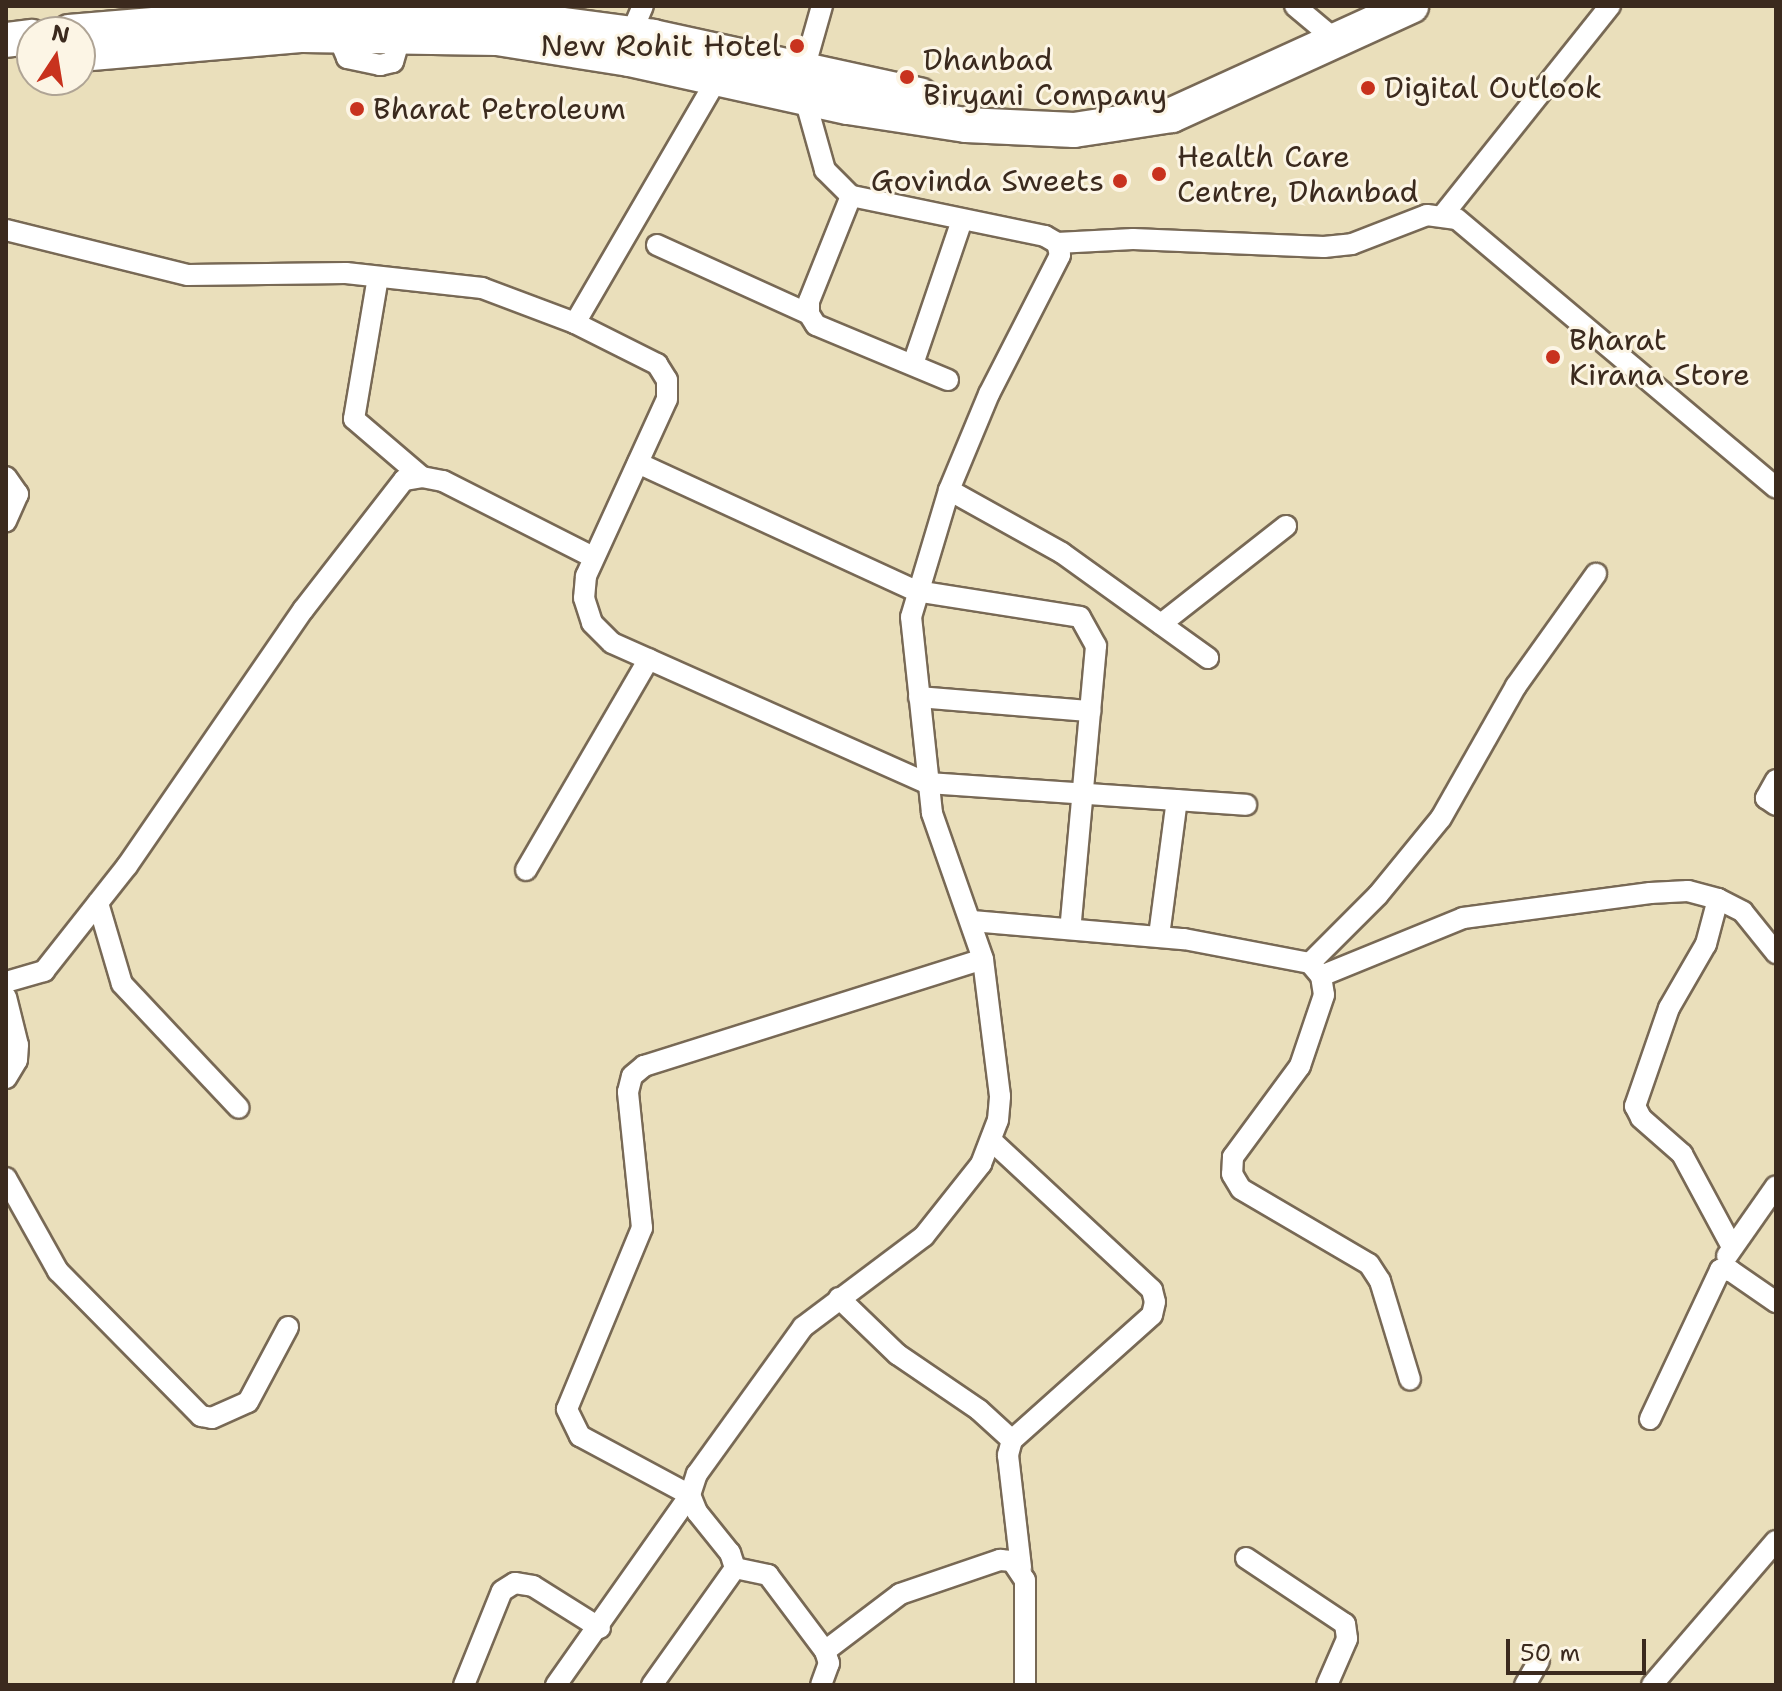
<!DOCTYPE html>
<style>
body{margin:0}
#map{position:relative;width:1782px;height:1691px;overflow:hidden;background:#eadfbb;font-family:"Shantell Sans",sans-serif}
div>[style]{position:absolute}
.roads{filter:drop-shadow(2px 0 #786955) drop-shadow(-2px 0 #786955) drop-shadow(0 2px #786955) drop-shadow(0 -2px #786955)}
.street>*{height:20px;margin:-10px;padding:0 10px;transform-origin:10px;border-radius:10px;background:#fff}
.highway>*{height:34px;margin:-17px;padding:0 17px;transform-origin:17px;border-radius:17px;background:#fff}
.dots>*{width:22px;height:22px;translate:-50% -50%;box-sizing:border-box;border:4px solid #fcf5e5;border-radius:50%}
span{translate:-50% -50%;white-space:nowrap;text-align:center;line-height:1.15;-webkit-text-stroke:6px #fcf5e5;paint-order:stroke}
.poi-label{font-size:30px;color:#3b2a1e}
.right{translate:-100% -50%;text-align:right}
.left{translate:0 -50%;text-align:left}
.frame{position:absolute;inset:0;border:8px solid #3b2a1e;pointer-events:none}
.north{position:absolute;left:16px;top:16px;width:80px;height:80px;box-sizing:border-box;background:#fcf5e5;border:2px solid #afa495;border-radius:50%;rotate:12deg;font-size:22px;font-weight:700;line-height:32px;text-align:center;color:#3b2a1e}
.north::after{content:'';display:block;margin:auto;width:28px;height:36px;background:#c8321e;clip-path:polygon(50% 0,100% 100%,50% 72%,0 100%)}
.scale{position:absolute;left:1506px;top:1639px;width:140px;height:36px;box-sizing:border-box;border:4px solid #3b2a1e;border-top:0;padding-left:10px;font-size:24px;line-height:28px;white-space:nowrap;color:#3b2a1e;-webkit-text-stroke:6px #fcf5e5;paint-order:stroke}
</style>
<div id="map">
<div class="roads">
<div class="street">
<div style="left:1295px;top:6px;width:56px;rotate:39.9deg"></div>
<div style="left:337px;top:34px;width:26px;rotate:67deg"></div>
<div style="left:347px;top:58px;width:34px;rotate:12deg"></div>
<div style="left:380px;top:65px;width:13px;rotate:-13deg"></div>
<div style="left:393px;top:62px;width:29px;rotate:-74deg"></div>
<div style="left:631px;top:34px;width:30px;rotate:-67deg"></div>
<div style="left:803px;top:73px;width:70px;rotate:-74.2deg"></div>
<div style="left:851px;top:196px;width:113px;rotate:111.8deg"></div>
<div style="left:809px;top:301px;width:13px;rotate:90deg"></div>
<div style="left:809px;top:314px;width:13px;rotate:58deg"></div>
<div style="left:816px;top:325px;width:143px;rotate:22.6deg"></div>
<div style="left:1443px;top:215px;width:268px;rotate:-51.4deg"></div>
<div style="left:6px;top:230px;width:187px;rotate:13.9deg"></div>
<div style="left:188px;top:275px;width:158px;rotate:-0.7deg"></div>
<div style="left:346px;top:273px;width:137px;rotate:6.3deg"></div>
<div style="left:482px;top:288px;width:99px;rotate:20.6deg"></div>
<div style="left:575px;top:323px;width:92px;rotate:26.6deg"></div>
<div style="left:657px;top:364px;width:19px;rotate:58deg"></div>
<div style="left:667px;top:380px;width:19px;rotate:90deg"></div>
<div style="left:667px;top:399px;width:195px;rotate:114.6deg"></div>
<div style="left:586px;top:576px;width:22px;rotate:95deg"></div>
<div style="left:584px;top:598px;width:26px;rotate:72deg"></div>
<div style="left:592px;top:623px;width:28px;rotate:45deg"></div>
<div style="left:612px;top:643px;width:345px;rotate:24deg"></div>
<div style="left:927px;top:783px;width:320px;rotate:3.9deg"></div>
<div style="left:1057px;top:243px;width:76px;rotate:-3deg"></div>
<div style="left:1133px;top:239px;width:191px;rotate:2.4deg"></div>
<div style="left:1324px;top:247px;width:28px;rotate:-6deg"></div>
<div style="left:1352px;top:244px;width:80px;rotate:-21.1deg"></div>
<div style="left:1427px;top:215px;width:30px;rotate:8deg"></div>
<div style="left:1457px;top:219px;width:417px;rotate:40.1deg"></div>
<div style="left:657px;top:245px;width:167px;rotate:24.4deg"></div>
<div style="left:378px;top:277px;width:144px;rotate:99.6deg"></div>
<div style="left:354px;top:419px;width:89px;rotate:40.5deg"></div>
<div style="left:575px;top:323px;width:282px;rotate:-59.8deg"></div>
<div style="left:913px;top:364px;width:149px;rotate:-71.2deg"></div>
<div style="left:638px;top:463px;width:306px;rotate:24.7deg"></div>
<div style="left:916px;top:591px;width:166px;rotate:9deg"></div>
<div style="left:1080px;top:617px;width:33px;rotate:61deg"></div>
<div style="left:1096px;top:646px;width:284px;rotate:95.2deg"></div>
<div style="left:6px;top:477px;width:21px;rotate:55deg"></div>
<div style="left:18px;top:494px;width:30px;rotate:114deg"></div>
<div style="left:949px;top:490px;width:129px;rotate:29.1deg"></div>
<div style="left:1062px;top:553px;width:180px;rotate:35.7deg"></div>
<div style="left:1161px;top:624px;width:159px;rotate:-38.1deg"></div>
<div style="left:919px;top:697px;width:172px;rotate:4.7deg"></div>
<div style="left:1776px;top:780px;width:21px;rotate:119deg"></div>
<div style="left:1766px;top:798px;width:12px;rotate:35deg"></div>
<div style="left:526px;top:870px;width:244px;rotate:-59.8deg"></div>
<div style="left:1718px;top:899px;width:47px;rotate:104.9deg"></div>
<div style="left:1706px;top:944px;width:74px;rotate:120deg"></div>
<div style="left:1669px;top:1008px;width:104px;rotate:109.1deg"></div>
<div style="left:1635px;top:1106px;width:13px;rotate:63deg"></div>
<div style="left:1641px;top:1118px;width:55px;rotate:41.3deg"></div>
<div style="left:1682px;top:1154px;width:106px;rotate:61.7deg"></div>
<div style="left:98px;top:903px;width:84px;rotate:73.5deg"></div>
<div style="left:122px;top:984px;width:170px;rotate:46.7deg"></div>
<div style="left:972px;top:921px;width:213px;rotate:4.9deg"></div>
<div style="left:1184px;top:939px;width:128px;rotate:10.8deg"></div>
<div style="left:1310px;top:963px;width:17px;rotate:50deg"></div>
<div style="left:1321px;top:976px;width:19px;rotate:81deg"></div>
<div style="left:1324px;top:995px;width:75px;rotate:108.7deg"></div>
<div style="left:1300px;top:1066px;width:113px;rotate:126.4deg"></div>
<div style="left:1233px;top:1157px;width:17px;rotate:93deg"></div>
<div style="left:1232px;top:1174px;width:17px;rotate:59deg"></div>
<div style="left:1241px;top:1189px;width:148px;rotate:30.4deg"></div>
<div style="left:1369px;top:1264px;width:20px;rotate:57deg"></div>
<div style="left:1380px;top:1281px;width:103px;rotate:73.1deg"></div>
<div style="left:1159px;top:936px;width:137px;rotate:-82.5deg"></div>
<div style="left:1310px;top:963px;width:96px;rotate:-45deg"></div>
<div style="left:1378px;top:895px;width:99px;rotate:-50.7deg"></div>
<div style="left:1441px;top:818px;width:152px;rotate:-60.4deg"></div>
<div style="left:1516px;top:686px;width:138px;rotate:-54.5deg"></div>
<div style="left:1321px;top:976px;width:153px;rotate:-22.2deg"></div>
<div style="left:1463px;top:918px;width:189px;rotate:-7.6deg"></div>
<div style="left:1650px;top:893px;width:38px;rotate:-3deg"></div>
<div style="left:1688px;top:891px;width:31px;rotate:15deg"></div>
<div style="left:1718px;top:899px;width:28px;rotate:27deg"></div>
<div style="left:1743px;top:912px;width:53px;rotate:51.2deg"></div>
<div style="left:6px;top:982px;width:40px;rotate:-16deg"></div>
<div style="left:44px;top:971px;width:134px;rotate:-51.7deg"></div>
<div style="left:127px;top:866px;width:311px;rotate:-55.5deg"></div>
<div style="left:303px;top:610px;width:165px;rotate:-52.2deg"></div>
<div style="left:404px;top:480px;width:18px;rotate:-9deg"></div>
<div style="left:422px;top:477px;width:21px;rotate:11deg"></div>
<div style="left:443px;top:481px;width:168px;rotate:26.9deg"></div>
<div style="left:6px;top:997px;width:49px;rotate:76deg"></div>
<div style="left:18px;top:1045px;width:15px;rotate:94deg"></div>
<div style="left:17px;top:1060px;width:21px;rotate:121deg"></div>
<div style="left:993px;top:1142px;width:217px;rotate:42.9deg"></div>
<div style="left:1152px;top:1290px;width:12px;rotate:76deg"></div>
<div style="left:1155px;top:1302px;width:13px;rotate:103deg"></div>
<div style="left:1152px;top:1315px;width:188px;rotate:138.2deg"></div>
<div style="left:1012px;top:1440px;width:16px;rotate:105deg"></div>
<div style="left:1008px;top:1455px;width:114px;rotate:83.4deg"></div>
<div style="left:6px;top:1178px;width:107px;rotate:60.8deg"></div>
<div style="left:58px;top:1271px;width:204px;rotate:45.4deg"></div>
<div style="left:201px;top:1416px;width:11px;rotate:10deg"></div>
<div style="left:212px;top:1418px;width:39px;rotate:-24deg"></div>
<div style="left:248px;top:1402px;width:85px;rotate:-61.9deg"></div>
<div style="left:1727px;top:1256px;width:85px;rotate:-55deg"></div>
<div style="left:839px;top:1298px;width:81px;rotate:44deg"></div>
<div style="left:897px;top:1354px;width:99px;rotate:34.3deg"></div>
<div style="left:979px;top:1410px;width:45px;rotate:42.3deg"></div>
<div style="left:1650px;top:1419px;width:165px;rotate:-64.8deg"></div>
<div style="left:1720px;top:1270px;width:11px;rotate:5deg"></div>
<div style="left:1731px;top:1271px;width:55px;rotate:34.6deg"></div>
<div style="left:1246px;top:1558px;width:119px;rotate:33.7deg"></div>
<div style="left:1345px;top:1624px;width:15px;rotate:82deg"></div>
<div style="left:1347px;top:1639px;width:50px;rotate:113.5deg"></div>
<div style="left:735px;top:1568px;width:34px;rotate:12deg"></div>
<div style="left:768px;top:1575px;width:95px;rotate:53.1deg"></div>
<div style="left:825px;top:1651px;width:13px;rotate:72deg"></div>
<div style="left:829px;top:1663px;width:23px;rotate:110deg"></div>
<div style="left:825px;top:1651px;width:94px;rotate:-37.2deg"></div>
<div style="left:900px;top:1594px;width:106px;rotate:-18.8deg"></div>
<div style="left:1000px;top:1560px;width:12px;rotate:5deg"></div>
<div style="left:1012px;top:1561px;width:23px;rotate:56deg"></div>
<div style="left:1025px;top:1580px;width:105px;rotate:90deg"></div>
<div style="left:464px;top:1685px;width:101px;rotate:-68deg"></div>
<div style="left:502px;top:1591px;width:15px;rotate:-32deg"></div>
<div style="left:515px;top:1583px;width:18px;rotate:9deg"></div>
<div style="left:533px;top:1586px;width:79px;rotate:32.1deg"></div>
<div style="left:556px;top:1685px;width:232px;rotate:-54.8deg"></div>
<div style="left:690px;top:1495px;width:125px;rotate:-151.8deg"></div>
<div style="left:580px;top:1436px;width:30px;rotate:-116deg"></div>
<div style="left:567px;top:1409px;width:196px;rotate:-67.5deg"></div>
<div style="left:642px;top:1228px;width:137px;rotate:-95.9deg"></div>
<div style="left:628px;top:1092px;width:16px;rotate:-76deg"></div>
<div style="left:632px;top:1076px;width:16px;rotate:-40deg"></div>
<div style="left:644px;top:1066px;width:355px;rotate:-17.5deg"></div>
<div style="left:652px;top:1685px;width:143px;rotate:-54.6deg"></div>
<div style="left:735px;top:1568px;width:16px;rotate:-108deg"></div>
<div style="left:730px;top:1553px;width:53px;rotate:-128.8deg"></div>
<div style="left:697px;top:1512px;width:18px;rotate:-112deg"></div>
<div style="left:690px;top:1495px;width:22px;rotate:-72deg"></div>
<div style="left:697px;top:1474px;width:181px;rotate:-54.2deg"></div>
<div style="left:803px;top:1327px;width:151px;rotate:-36.9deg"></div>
<div style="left:924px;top:1236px;width:92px;rotate:-51.6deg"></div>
<div style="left:981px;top:1164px;width:47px;rotate:-68.9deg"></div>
<div style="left:998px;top:1120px;width:24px;rotate:-85deg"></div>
<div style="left:1000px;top:1096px;width:138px;rotate:-97.1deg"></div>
<div style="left:983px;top:959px;width:155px;rotate:-109.3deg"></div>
<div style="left:932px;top:813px;width:197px;rotate:-96.1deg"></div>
<div style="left:911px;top:617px;width:133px;rotate:-73.3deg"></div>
<div style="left:949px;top:490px;width:104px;rotate:-67.4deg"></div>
<div style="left:989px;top:394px;width:156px;rotate:-62.9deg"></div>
<div style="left:1060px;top:255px;width:12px;rotate:-104deg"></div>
<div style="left:1057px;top:243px;width:14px;rotate:-150deg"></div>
<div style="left:1045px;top:236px;width:198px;rotate:-168.3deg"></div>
<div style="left:851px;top:196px;width:37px;rotate:-135deg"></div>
<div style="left:825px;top:170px;width:74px;rotate:-105.7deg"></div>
<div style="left:1525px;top:1685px;width:28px;rotate:-60deg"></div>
<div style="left:1652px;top:1685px;width:190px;rotate:-49.3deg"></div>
</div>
<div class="highway">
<div style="left:69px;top:32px;width:261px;rotate:-4.8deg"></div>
<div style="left:329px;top:10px;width:145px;rotate:1.2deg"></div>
<div style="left:474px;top:13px;width:181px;rotate:7.6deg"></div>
<div style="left:653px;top:37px;width:273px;rotate:12.3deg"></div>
<div style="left:6px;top:40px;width:26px;rotate:-7deg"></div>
<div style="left:80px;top:54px;width:224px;rotate:-4.9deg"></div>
<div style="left:303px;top:35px;width:194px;rotate:0.9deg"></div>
<div style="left:497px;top:38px;width:134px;rotate:9deg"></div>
<div style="left:629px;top:59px;width:224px;rotate:12.4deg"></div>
<div style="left:848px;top:107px;width:119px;rotate:8.7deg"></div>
<div style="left:966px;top:125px;width:108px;rotate:2.7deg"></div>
<div style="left:1074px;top:130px;width:99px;rotate:-8.7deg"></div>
<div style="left:1172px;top:115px;width:263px;rotate:-24.5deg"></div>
</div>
</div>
<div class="dots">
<div style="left:797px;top:46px;background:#c8321e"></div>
<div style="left:907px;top:77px;background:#c8321e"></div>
<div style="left:1368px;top:88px;background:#c8321e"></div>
<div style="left:357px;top:109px;background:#c8321e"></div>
<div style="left:1159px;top:174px;background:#c8321e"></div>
<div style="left:1120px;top:181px;background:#c8321e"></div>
<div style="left:1553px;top:357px;background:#c8321e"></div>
</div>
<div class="poi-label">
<span class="right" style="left:781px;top:46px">New Rohit Hotel</span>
<span class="left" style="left:923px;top:77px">Dhanbad<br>Biryani Company</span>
<span class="left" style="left:1384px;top:88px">Digital Outlook</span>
<span class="left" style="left:373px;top:109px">Bharat Petroleum</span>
<span class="left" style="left:1177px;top:174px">Health Care<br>Centre, Dhanbad</span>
<span class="right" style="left:1104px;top:181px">Govinda Sweets</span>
<span class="left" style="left:1569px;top:357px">Bharat<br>Kirana Store</span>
</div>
<div class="frame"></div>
<div class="north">N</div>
<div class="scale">50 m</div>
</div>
